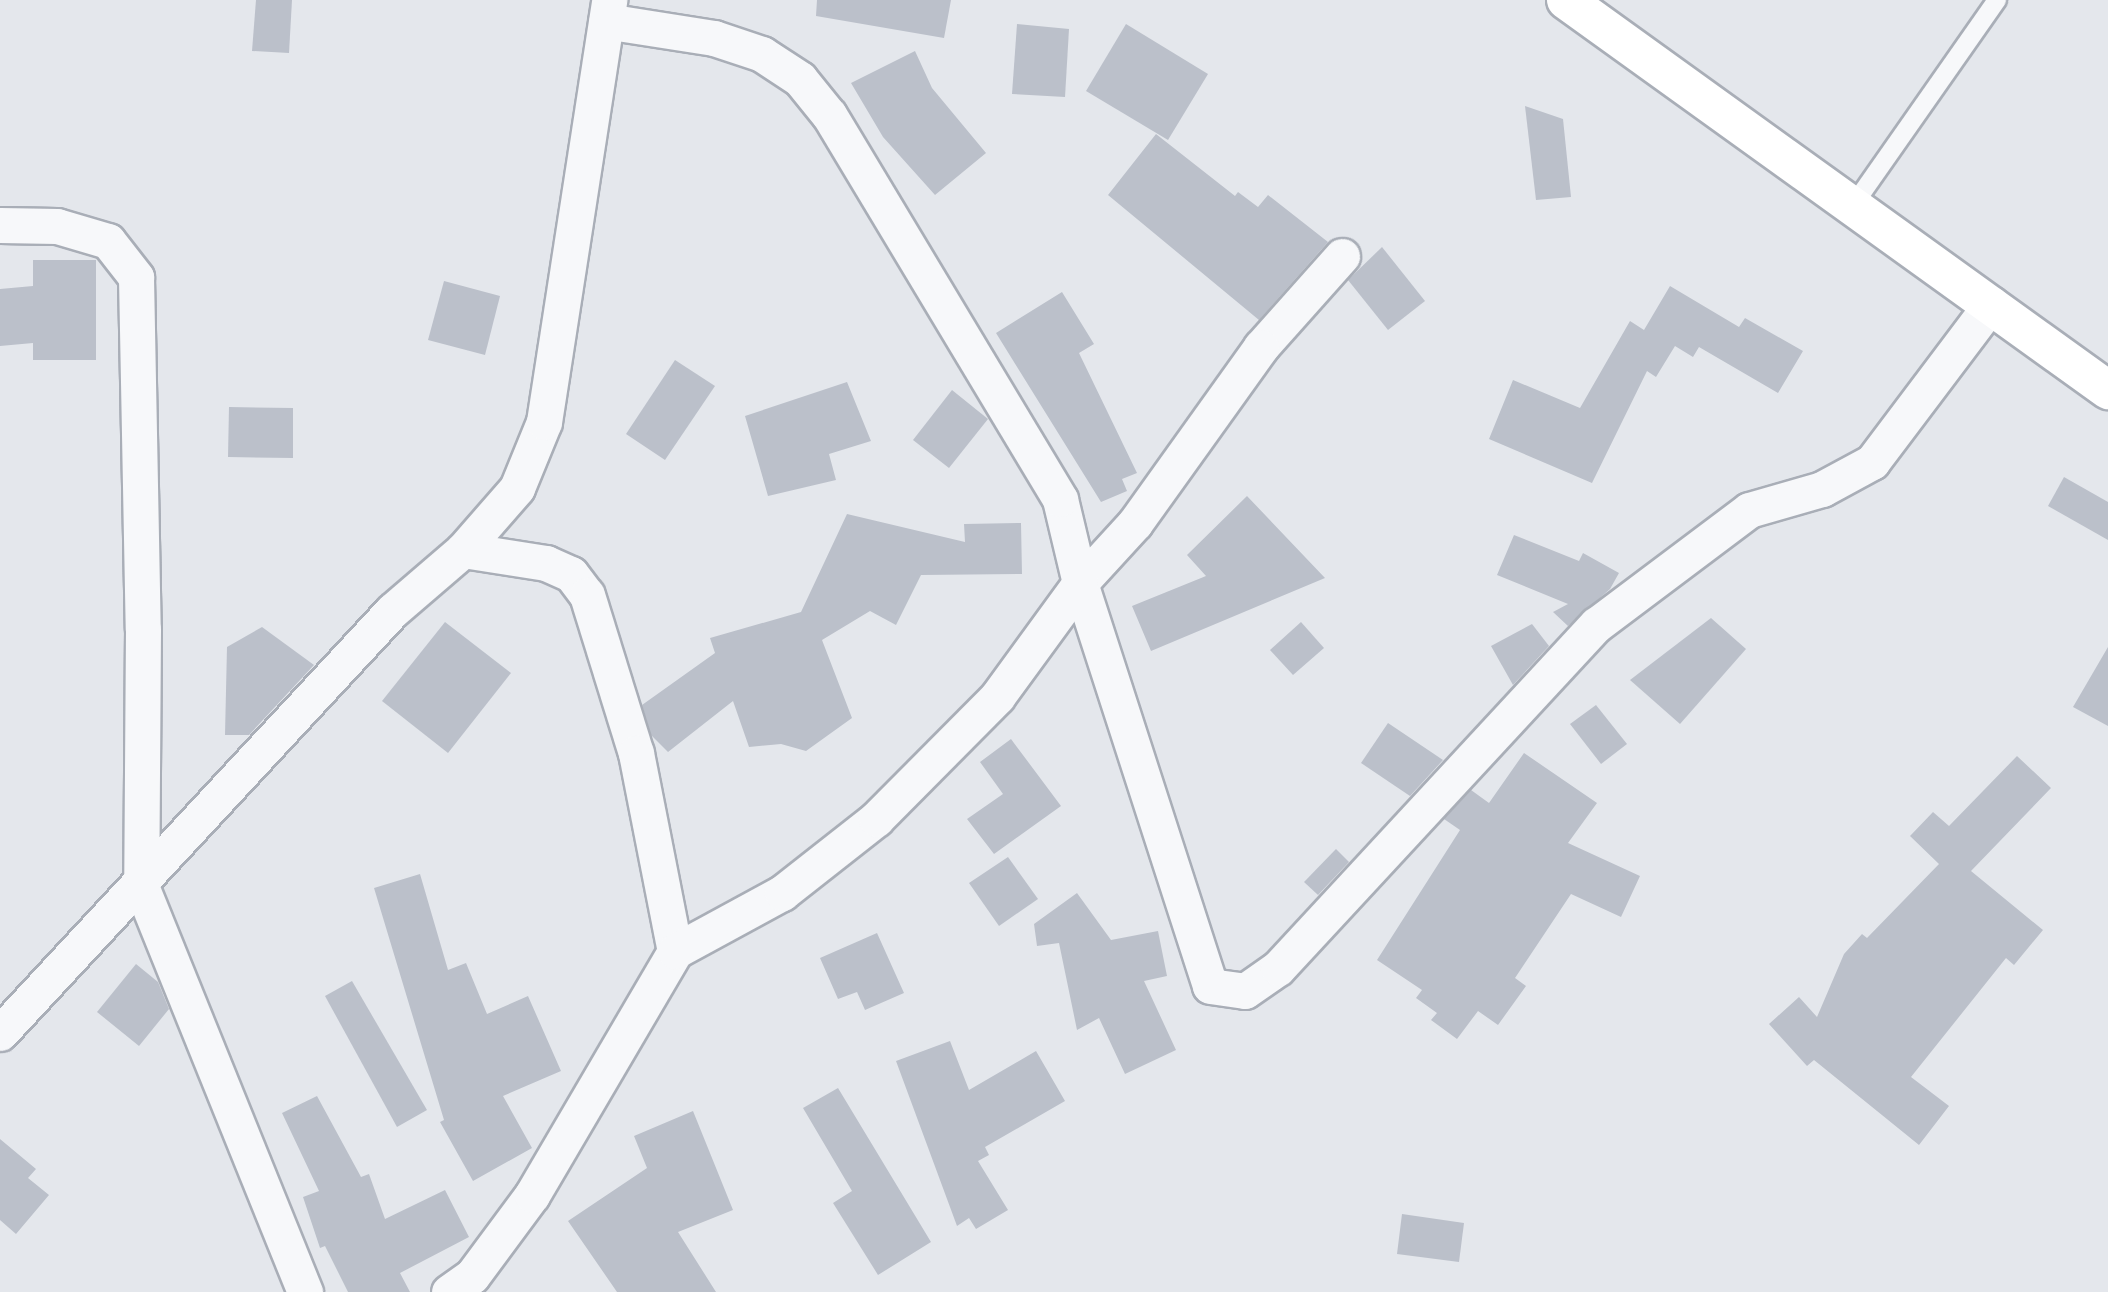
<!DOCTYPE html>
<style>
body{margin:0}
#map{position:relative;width:2108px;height:1292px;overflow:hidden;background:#e4e7ec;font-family:"Alegreya Sans",sans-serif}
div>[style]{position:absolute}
.building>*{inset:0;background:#bbc0ca}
.roads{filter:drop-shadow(2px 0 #a9aeb7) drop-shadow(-2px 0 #a9aeb7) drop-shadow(0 2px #a9aeb7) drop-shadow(0 -2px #a9aeb7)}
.service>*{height:18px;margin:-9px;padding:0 9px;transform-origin:9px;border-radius:9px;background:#f7f8fa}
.minor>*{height:35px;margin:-17.5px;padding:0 17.5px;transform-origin:17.5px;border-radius:17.5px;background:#f7f8fa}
.secondary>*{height:38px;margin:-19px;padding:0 19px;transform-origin:19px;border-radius:19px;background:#fff}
span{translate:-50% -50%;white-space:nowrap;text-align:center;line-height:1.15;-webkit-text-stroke:6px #f4f6f9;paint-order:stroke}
</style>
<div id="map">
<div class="building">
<div style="clip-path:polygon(256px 0,292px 0,289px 53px,252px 51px)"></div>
<div style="clip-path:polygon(817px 0,951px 0,944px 38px,816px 16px)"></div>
<div style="clip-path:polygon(1017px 24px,1069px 29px,1065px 97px,1012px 94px)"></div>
<div style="clip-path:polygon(1126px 24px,1208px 74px,1168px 140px,1086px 91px)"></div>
<div style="clip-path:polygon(915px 51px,932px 88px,986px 153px,935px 195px,883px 137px,851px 83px)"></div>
<div style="clip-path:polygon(1525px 106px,1563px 119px,1571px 197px,1536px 200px)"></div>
<div style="clip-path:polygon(1156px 134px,1235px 196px,1238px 192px,1258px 207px,1268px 195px,1328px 242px,1259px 320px,1108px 195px)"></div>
<div style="clip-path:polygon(1382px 247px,1425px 301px,1388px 330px,1348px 280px)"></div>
<div style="clip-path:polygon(33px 260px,96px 260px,96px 360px,33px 360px,33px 343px,0 346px,0 289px,33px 286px)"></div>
<div style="clip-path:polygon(444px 281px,500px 296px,485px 355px,428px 340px)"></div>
<div style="clip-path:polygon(1670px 286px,1739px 327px,1745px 318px,1803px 351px,1778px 393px,1699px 347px,1693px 357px,1675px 346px,1656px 377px,1647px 371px,1592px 483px,1489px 439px,1513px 380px,1580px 408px,1630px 321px,1644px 330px)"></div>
<div style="clip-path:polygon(1062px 292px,1094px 344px,1079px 353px,1137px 473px,1122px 479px,1127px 491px,1101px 502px,996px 333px)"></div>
<div style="clip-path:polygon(675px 360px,715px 386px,665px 460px,626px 434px)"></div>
<div style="clip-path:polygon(847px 382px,871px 441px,829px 454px,836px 480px,768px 496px,745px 416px)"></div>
<div style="clip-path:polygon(952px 390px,988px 419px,949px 468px,913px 440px)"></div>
<div style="clip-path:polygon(229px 407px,293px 408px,293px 458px,228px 457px)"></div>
<div style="clip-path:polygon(2064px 477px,2108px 502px,2108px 540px,2048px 506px)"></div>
<div style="clip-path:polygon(1247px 496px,1325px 578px,1151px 651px,1132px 606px,1206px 576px,1187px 555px)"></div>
<div style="clip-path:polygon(847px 514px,965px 542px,964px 524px,1021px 523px,1022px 574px,921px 575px,896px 625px,870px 611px,822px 640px,852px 718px,806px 751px,781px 744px,749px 747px,733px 701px,668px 752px,651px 735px,642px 705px,715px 653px,710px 638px,801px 612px)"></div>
<div style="clip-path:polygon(1514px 535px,1579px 561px,1583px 553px,1619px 573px,1610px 589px,1568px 626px,1553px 612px,1568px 604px,1497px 575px)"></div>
<div style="clip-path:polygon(1711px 618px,1746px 649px,1680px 724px,1630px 680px)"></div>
<div style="clip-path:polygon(445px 622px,511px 673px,448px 753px,382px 701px)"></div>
<div style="clip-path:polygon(1301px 622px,1324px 648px,1293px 675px,1270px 650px)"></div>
<div style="clip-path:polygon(1532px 624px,1549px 646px,1513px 685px,1491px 646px)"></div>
<div style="clip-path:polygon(262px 627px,314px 665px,249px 735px,225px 735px,227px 647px)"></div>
<div style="clip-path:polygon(2108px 647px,2108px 726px,2073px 707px)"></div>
<div style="clip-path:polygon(1596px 705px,1627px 744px,1601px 764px,1570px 724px)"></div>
<div style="clip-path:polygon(1388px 723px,1443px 760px,1410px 796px,1361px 763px)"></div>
<div style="clip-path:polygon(1011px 739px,1061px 806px,994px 854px,967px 819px,1003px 794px,980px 762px)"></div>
<div style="clip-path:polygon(1524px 753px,1597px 803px,1568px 843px,1640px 876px,1621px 917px,1571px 894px,1515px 978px,1526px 986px,1498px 1025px,1478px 1011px,1457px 1039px,1431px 1020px,1437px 1013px,1416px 998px,1422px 990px,1377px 960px,1460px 830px,1444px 819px,1471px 790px,1489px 803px)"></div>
<div style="clip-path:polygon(2017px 756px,2051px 788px,1971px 871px,2043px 930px,2014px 965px,2006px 958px,1911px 1077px,1949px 1106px,1919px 1145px,1814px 1060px,1807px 1066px,1769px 1024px,1799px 997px,1817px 1017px,1844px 954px,1862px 934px,1867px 938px,1939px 864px,1910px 836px,1933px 812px,1949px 826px)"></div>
<div style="clip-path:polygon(1336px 849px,1349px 862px,1318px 895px,1304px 882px)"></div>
<div style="clip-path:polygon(1008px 857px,1038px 899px,999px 926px,969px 883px)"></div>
<div style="clip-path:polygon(420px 874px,448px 970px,466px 963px,487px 1014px,528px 996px,561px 1071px,503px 1096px,532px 1148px,473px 1181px,440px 1122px,444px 1120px,374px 888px)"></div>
<div style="clip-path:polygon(1077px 893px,1111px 940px,1158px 931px,1167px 976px,1144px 981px,1176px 1050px,1125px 1074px,1099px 1018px,1077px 1030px,1059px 943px,1037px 946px,1034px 924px)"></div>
<div style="clip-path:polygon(877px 933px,904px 993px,865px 1010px,857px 992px,838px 999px,820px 958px)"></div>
<div style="clip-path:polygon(136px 964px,158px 982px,169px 1009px,139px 1046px,97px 1012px)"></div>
<div style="clip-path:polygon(352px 981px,427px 1110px,397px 1127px,325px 996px)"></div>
<div style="clip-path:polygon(950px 1041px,969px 1090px,1036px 1051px,1065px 1101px,985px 1147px,989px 1155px,978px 1161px,1008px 1210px,976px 1229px,969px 1218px,957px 1226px,896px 1061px)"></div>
<div style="clip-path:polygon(838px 1088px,931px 1242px,878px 1275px,833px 1203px,852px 1191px,803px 1108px)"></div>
<div style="clip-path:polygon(317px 1096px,361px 1177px,369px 1174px,385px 1219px,445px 1190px,469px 1237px,400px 1273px,410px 1292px,348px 1292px,325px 1246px,320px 1248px,303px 1197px,319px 1191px,282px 1113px)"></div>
<div style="clip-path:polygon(693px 1111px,733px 1210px,678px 1232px,716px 1292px,617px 1292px,568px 1221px,647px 1168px,634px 1136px)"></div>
<div style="clip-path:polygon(0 1139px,36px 1169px,28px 1178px,49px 1195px,16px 1234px,0 1220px)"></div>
<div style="clip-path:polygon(1402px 1214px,1464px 1223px,1459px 1262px,1397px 1254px)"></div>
</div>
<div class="roads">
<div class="service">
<div style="left:1852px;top:207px;width:253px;rotate:-55deg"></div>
</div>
<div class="minor">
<div style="left:0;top:225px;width:57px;rotate:1deg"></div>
<div style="left:57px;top:226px;width:53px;rotate:16.4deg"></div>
<div style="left:108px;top:241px;width:46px;rotate:52.1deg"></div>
<div style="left:136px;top:277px;width:352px;rotate:88.9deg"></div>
<div style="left:143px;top:629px;width:257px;rotate:90.4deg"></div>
<div style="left:141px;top:886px;width:438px;rotate:68deg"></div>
<div style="left:1342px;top:256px;width:122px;rotate:131.7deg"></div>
<div style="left:1261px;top:347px;width:216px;rotate:125.6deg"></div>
<div style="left:1135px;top:523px;width:81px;rotate:132.5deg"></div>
<div style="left:1080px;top:583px;width:423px;rotate:72.1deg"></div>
<div style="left:1210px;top:986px;width:35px;rotate:8deg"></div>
<div style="left:1245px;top:991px;width:40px;rotate:-34.9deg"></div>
<div style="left:1278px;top:968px;width:468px;rotate:-47.2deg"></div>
<div style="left:1596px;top:625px;width:191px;rotate:-36.9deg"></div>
<div style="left:1749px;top:510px;width:76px;rotate:-16deg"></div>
<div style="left:1822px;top:489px;width:57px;rotate:-28.4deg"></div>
<div style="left:1872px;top:462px;width:198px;rotate:-53deg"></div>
<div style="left:463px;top:550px;width:84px;rotate:8.9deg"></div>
<div style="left:546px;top:563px;width:27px;rotate:24deg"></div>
<div style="left:571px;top:574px;width:26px;rotate:53deg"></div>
<div style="left:587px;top:595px;width:165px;rotate:72.8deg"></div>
<div style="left:636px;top:753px;width:202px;rotate:78.9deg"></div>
<div style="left:0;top:1033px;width:576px;rotate:-47.11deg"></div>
<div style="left:392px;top:611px;width:94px;rotate:-40.7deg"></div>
<div style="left:463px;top:550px;width:82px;rotate:-48.9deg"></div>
<div style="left:517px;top:488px;width:71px;rotate:-67.8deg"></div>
<div style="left:544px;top:422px;width:427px;rotate:-81.2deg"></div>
<div style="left:449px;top:1292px;width:28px;rotate:-35deg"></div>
<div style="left:472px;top:1276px;width:101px;rotate:-53.5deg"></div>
<div style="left:532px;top:1195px;width:283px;rotate:-59.6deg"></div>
<div style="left:675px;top:951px;width:122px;rotate:-28.5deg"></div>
<div style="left:782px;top:893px;width:120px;rotate:-38.2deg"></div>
<div style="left:876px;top:819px;width:172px;rotate:-45.2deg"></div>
<div style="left:997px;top:697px;width:141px;rotate:-53.9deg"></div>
<div style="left:1080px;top:583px;width:86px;rotate:-103.4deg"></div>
<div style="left:1060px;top:499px;width:448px;rotate:-121deg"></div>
<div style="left:829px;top:115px;width:46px;rotate:-128.9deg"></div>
<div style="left:800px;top:79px;width:45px;rotate:-146.7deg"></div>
<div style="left:762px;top:54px;width:51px;rotate:-161.6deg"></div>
<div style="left:714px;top:38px;width:109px;rotate:-171.1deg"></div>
</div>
<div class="secondary">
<div style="left:1566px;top:0;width:668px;rotate:35.74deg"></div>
</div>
</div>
</div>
